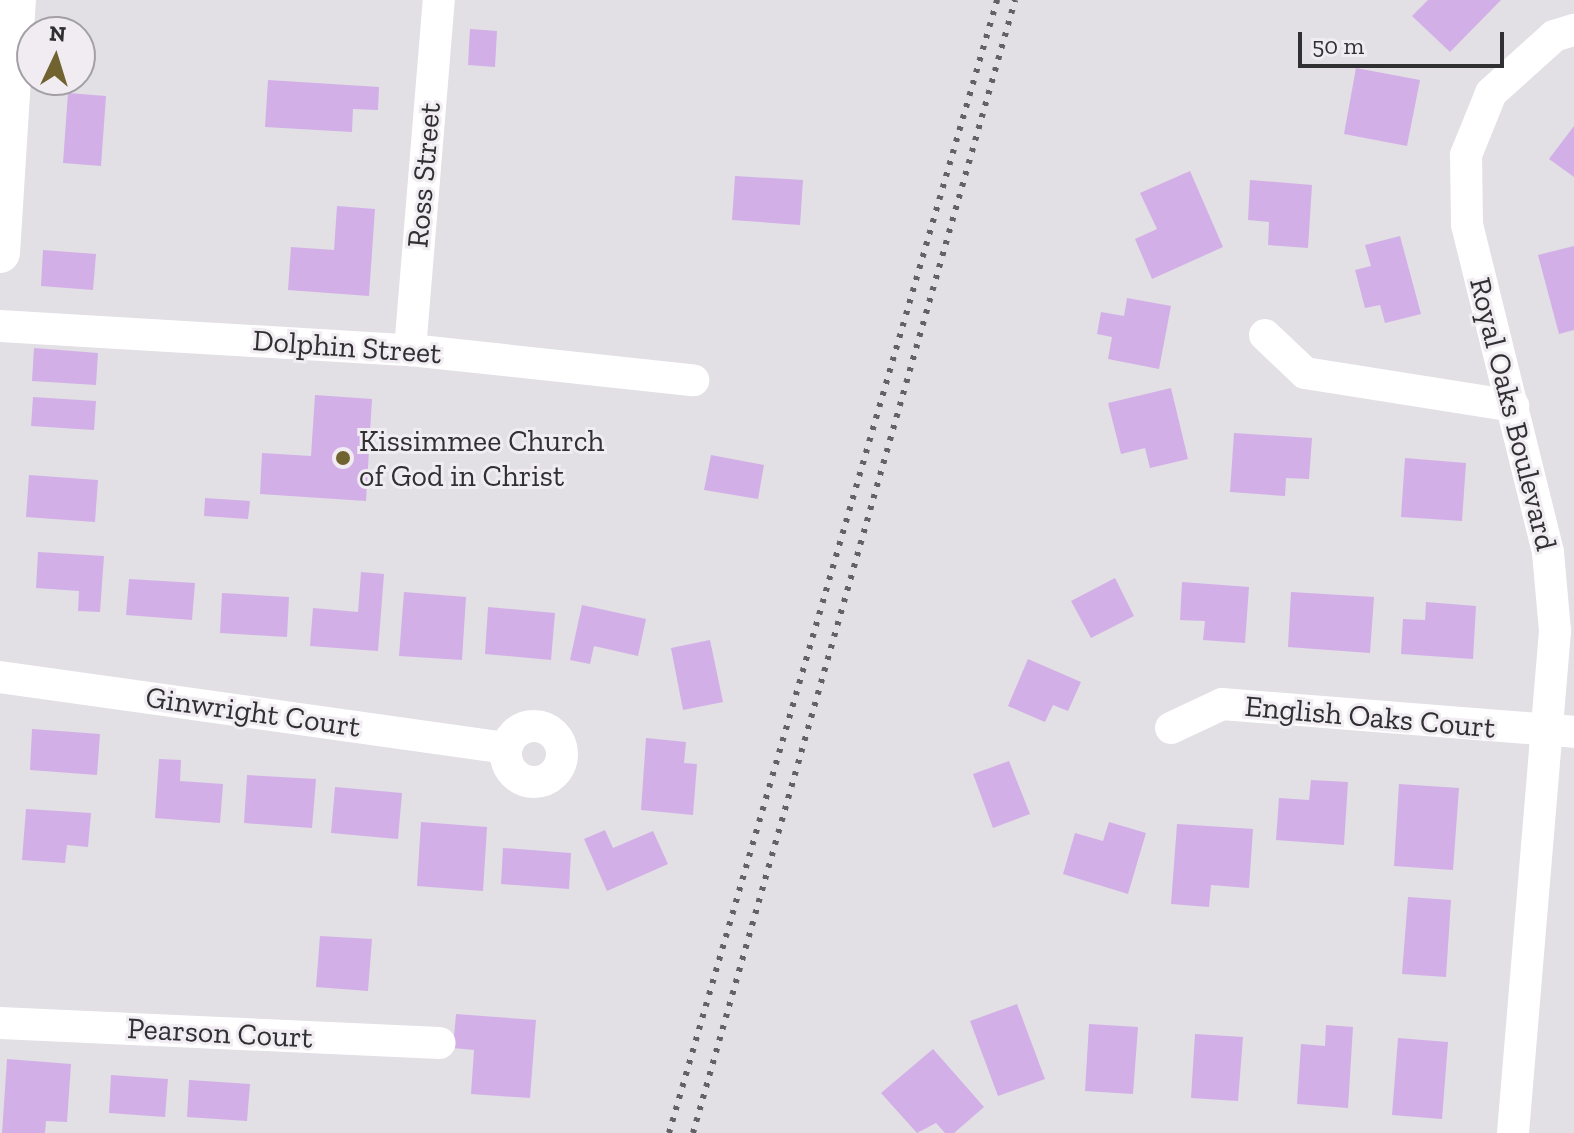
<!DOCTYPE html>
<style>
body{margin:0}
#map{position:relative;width:1574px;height:1133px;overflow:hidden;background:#e2dfe5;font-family:"Zilla Slab",serif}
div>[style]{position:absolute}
.building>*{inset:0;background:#d2b0e7}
.minor>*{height:32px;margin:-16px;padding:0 16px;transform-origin:16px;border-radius:16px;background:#fff}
.minor>.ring{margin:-16px;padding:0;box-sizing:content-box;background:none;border:32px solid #fff;border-radius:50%}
.tertiary>*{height:40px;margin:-20px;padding:0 20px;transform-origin:20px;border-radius:20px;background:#fff}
.rail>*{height:6px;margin-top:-3px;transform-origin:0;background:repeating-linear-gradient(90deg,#636164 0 4px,transparent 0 12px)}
.dots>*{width:22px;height:22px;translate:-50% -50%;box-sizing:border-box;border:4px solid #f0ecf2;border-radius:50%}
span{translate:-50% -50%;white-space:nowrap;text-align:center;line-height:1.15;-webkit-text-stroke:6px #f0ecf2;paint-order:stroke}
.street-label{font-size:30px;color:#302f31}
.poi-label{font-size:30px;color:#302f31}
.left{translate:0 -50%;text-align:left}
.north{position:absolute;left:16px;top:16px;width:80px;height:80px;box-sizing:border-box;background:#f0ecf2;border:2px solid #a3a0a5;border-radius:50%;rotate:4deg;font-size:22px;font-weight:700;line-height:32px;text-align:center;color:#302f31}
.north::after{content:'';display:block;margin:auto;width:28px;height:36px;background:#716330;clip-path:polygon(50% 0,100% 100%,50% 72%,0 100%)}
.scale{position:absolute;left:1298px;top:32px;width:206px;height:36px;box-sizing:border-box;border:4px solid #302f31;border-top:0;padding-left:10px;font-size:24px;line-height:28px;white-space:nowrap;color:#302f31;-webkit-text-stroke:6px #f0ecf2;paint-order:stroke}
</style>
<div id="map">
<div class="building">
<div style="clip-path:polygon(1428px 0,1501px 0,1450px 52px,1412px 16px)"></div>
<div style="clip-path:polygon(470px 29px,497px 31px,495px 67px,468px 65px)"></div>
<div style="clip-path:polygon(1356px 68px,1420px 80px,1407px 146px,1344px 134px)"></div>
<div style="clip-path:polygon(268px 80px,379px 87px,378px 110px,353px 109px,352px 132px,265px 127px)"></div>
<div style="clip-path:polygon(68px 93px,106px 96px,101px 166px,63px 163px)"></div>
<div style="clip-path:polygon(1574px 126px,1574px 177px,1549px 159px)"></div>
<div style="clip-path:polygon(1190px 171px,1223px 247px,1152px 279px,1135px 239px,1157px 229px,1140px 193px)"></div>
<div style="clip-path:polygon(735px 176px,803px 180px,800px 225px,732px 220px)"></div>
<div style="clip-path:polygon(1250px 180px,1312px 185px,1308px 248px,1268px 245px,1269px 222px,1248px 220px)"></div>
<div style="clip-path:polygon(337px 206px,375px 209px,369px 296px,288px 290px,291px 247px,334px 250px)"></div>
<div style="clip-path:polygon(1400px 236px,1421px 314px,1385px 323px,1380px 305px,1365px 308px,1355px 270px,1371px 266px,1365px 245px)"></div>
<div style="clip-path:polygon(1574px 246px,1574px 330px,1559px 334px,1538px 255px)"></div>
<div style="clip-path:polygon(43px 250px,96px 254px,93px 290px,41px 286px)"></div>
<div style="clip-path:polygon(1127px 298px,1171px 306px,1159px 369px,1108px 359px,1112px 337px,1097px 334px,1101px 312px,1124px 316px)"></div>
<div style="clip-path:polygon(34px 348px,98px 353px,96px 385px,32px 381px)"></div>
<div style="clip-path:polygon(1171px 388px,1188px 459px,1150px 468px,1145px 448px,1121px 454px,1108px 403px)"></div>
<div style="clip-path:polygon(315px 395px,372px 399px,366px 501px,260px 494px,262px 453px,311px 456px)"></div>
<div style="clip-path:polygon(33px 397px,96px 401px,94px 430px,31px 426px)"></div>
<div style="clip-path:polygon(1234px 433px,1312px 438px,1309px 479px,1286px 478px,1285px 496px,1230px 492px)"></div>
<div style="clip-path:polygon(711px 455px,764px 465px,758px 499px,704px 490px)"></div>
<div style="clip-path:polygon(1405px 458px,1466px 463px,1462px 521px,1401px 517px)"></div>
<div style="clip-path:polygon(29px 475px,98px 480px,95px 522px,26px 517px)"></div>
<div style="clip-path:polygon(205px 498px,250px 501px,248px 519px,204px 516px)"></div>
<div style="clip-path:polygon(38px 552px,104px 556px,100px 612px,78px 611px,79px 591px,36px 588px)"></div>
<div style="clip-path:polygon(361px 572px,384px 574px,378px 651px,310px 646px,313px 608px,358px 612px)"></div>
<div style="clip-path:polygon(1115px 578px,1134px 616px,1091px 638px,1071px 601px)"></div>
<div style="clip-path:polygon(129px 579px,195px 583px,192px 620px,126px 615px)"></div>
<div style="clip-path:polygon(1182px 582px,1249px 587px,1245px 643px,1203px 640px,1205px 621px,1180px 620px)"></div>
<div style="clip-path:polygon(404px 592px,466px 597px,462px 660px,399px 656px)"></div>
<div style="clip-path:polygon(1291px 592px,1374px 597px,1370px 653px,1288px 647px)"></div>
<div style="clip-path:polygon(222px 593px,289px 597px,287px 637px,220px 633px)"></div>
<div style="clip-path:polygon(1426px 602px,1476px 606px,1473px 659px,1401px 654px,1403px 619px,1425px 620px)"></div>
<div style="clip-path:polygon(582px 605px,646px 619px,638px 656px,594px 646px,590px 664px,570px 660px)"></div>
<div style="clip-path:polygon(488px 607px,555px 613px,551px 660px,485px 654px)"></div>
<div style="clip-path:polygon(710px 640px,723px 702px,683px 710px,671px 648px)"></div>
<div style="clip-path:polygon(1028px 659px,1081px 682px,1068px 711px,1053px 705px,1045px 722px,1008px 706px)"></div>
<div style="clip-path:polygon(32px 729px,100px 734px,97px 775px,30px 770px)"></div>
<div style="clip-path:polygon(646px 738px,686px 742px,684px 763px,697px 764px,693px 815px,641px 810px)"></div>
<div style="clip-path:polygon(159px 759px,181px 760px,180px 781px,223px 784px,220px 823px,155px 818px)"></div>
<div style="clip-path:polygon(1009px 761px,1030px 814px,993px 828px,973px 774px)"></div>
<div style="clip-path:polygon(247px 775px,316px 779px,312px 828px,244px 823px)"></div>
<div style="clip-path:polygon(1311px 780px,1348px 782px,1344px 845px,1276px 840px,1279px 798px,1309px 800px)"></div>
<div style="clip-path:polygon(1399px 784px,1459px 788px,1453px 870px,1394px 866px)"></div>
<div style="clip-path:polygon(335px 787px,402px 793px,398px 839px,331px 833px)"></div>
<div style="clip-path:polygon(26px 809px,91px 813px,88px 847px,67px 845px,65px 863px,22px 860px)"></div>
<div style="clip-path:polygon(421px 822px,487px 827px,483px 891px,417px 886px)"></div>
<div style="clip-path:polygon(1109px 822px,1146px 833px,1128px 894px,1063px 874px,1075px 833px,1103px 841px)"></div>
<div style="clip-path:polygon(1177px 824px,1253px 829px,1249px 888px,1211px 885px,1209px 907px,1171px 904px)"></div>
<div style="clip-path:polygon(605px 830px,613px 848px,653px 831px,668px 864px,607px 891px,584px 839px)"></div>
<div style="clip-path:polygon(503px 848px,571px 853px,569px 889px,501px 884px)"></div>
<div style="clip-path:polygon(1408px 897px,1451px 900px,1446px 977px,1402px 974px)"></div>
<div style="clip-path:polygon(320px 936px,372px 939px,368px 991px,316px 987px)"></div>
<div style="clip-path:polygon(1017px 1004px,1045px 1079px,998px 1096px,970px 1021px)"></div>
<div style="clip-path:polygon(456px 1014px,536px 1020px,530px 1098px,471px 1094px,474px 1050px,453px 1048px)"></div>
<div style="clip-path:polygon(1089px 1024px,1138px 1027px,1133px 1094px,1085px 1091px)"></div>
<div style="clip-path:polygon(1326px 1025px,1353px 1027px,1348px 1108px,1297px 1104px,1301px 1044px,1325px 1046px)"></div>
<div style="clip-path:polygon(1195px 1034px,1243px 1037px,1238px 1101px,1191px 1098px)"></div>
<div style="clip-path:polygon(1398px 1038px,1448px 1042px,1442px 1119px,1392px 1115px)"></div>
<div style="clip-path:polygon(933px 1049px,984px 1107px,954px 1133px,945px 1133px,936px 1123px,917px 1133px,881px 1093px)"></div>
<div style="clip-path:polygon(7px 1059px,71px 1064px,67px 1122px,46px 1121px,45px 1133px,2px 1133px)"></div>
<div style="clip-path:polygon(111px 1075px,168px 1079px,165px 1117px,109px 1113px)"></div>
<div style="clip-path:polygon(189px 1080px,250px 1084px,247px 1121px,187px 1117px)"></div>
</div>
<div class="minor">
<div style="left:0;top:326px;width:411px;rotate:3.4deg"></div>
<div style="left:410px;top:350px;width:285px;rotate:6.1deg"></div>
<div style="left:1265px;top:335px;width:55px;rotate:43.5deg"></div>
<div style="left:1305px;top:373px;width:211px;rotate:9deg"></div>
<div style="left:410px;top:350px;width:351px;rotate:-85.3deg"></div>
<div style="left:0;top:677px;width:511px;rotate:7.99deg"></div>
<div class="ring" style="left:506px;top:726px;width:24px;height:24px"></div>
<div style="left:1171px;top:728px;width:56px;rotate:-25.2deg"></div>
<div style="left:1222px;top:704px;width:353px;rotate:4.5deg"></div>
<div style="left:0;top:1023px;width:440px;rotate:2.6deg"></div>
<div style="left:1513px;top:1133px;width:504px;rotate:-85.22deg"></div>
<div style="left:1555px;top:631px;width:79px;rotate:-95.1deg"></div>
<div style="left:1548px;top:552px;width:337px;rotate:-103.9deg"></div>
<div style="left:1467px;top:225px;width:70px;rotate:-90.8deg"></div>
<div style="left:1466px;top:155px;width:67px;rotate:-68deg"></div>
<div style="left:1491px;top:93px;width:85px;rotate:-42.1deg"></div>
<div style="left:1554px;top:36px;width:21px;rotate:-17deg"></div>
</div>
<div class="tertiary">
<div style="left:0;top:253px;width:254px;rotate:-86.4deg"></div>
</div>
<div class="rail">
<div style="left:669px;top:1133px;width:1180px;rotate:-73.85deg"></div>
<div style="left:693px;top:1133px;width:1178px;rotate:-74.13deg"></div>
</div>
<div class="dots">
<div style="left:343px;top:458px;background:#716330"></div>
</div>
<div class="street-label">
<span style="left:424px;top:175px;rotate:-85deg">Ross Street</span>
<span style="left:347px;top:347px;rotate:4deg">Dolphin Street</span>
<span style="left:1513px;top:414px;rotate:76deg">Royal Oaks Boulevard</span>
<span style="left:253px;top:712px;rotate:8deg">Ginwright Court</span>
<span style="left:1370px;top:717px;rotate:5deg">English Oaks Court</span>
<span style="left:220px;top:1033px;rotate:3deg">Pearson Court</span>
</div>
<div class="poi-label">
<span class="left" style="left:359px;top:458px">Kissimmee Church<br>of God in Christ</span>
</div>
<div class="north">N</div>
<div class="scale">50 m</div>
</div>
